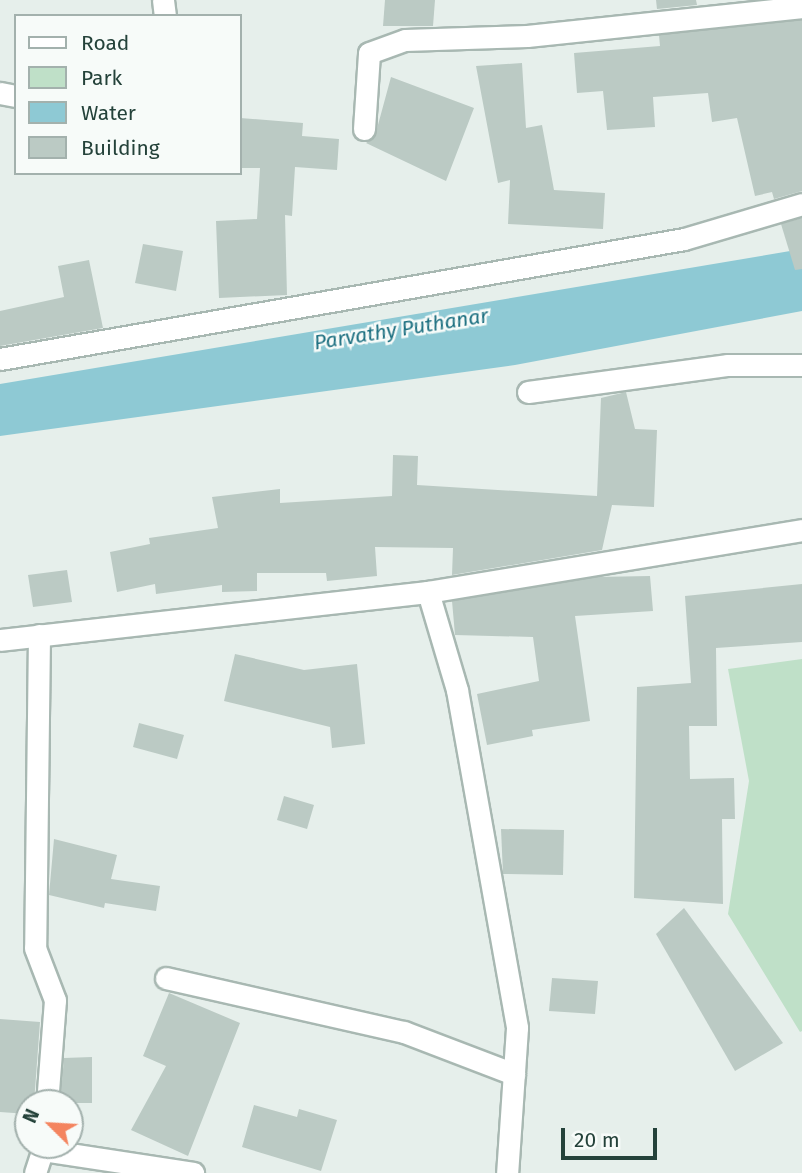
<!DOCTYPE html>
<style>
body{margin:0}
#map{position:relative;width:802px;height:1173px;overflow:hidden;background:#e6efeb;font-family:"Fira Sans",sans-serif}
div>[style]{position:absolute}
.green>*{inset:0;background:#bfe0c8}
.water>*{inset:0;background:#8ec9d4}
.building>*{inset:0;background:#bbcac4}
.roads{filter:drop-shadow(2px 0 #a8b8b2) drop-shadow(-2px 0 #a8b8b2) drop-shadow(0 2px #a8b8b2) drop-shadow(0 -2px #a8b8b2)}
.minor>*{height:21px;margin:-10.5px;padding:0 10.5px;transform-origin:10.5px;border-radius:10.5px;background:#fff}
span{translate:-50% -50%;white-space:nowrap;text-align:center;line-height:1.15;-webkit-text-stroke:5px #f7fbf9;paint-order:stroke}
.water-label{font-size:21px;color:#1c6f80;font-style:italic}
.legend{position:absolute;left:14px;top:14px;width:228px;height:161px;box-sizing:border-box;background:#f7fbf9;border:2px solid #a3b1ad;margin:0;padding:9px 12px;list-style:none;font-size:21px;color:#24423a}
.legend li{display:flex;align-items:center;gap:14px;height:35px}
.legend b{width:35px;border:2px solid #a3b1ad}
.north{position:absolute;left:14px;top:1089px;width:70px;height:70px;box-sizing:border-box;background:#f7fbf9;border:2px solid #a3b1ad;border-radius:50%;rotate:294deg;font-size:19px;font-weight:700;line-height:28px;text-align:center;color:#24423a}
.north::after{content:'';display:block;margin:auto;width:24px;height:32px;background:#f4845f;clip-path:polygon(50% 0,100% 100%,50% 72%,0 100%)}
.scale{position:absolute;left:561px;top:1128px;width:96px;height:32px;box-sizing:border-box;border:4px solid #24423a;border-top:0;padding-left:9px;font-size:21px;line-height:24px;white-space:nowrap;color:#24423a;-webkit-text-stroke:5px #f7fbf9;paint-order:stroke}
</style>
<div id="map">
<div class="green">
<div style="clip-path:polygon(802px 659px,802px 1031px,800px 1032px,728px 914px,749px 781px,728px 669px)"></div>
</div>
<div class="water">
<div style="clip-path:polygon(802px 249px,802px 311px,515px 365px,0 436px,0 384px)"></div>
</div>
<div class="building">
<div style="clip-path:polygon(385px 0,435px 0,433px 26px,383px 26px)"></div>
<div style="clip-path:polygon(656px 0,696px 0,697px 5px,657px 9px)"></div>
<div style="clip-path:polygon(802px 20px,802px 191px,774px 199px,772px 192px,755px 196px,737px 118px,712px 122px,708px 93px,653px 97px,655px 127px,607px 130px,603px 91px,577px 93px,574px 53px,660px 46px,659px 35px)"></div>
<div style="clip-path:polygon(522px 63px,526px 128px,542px 125px,554px 190px,605px 193px,603px 229px,508px 224px,510px 180px,498px 183px,476px 66px)"></div>
<div style="clip-path:polygon(391px 77px,474px 108px,446px 181px,366px 143px,375px 136px)"></div>
<div style="clip-path:polygon(240px 118px,303px 123px,302px 136px,339px 139px,337px 170px,295px 167px,292px 216px,285px 215px,287px 295px,219px 298px,216px 221px,257px 219px,260px 168px,240px 168px)"></div>
<div style="clip-path:polygon(802px 218px,802px 269px,795px 270px,781px 224px)"></div>
<div style="clip-path:polygon(143px 244px,183px 251px,176px 291px,135px 283px)"></div>
<div style="clip-path:polygon(89px 260px,103px 328px,0 346px,0 311px,64px 297px,58px 266px)"></div>
<div style="clip-path:polygon(626px 392px,635px 429px,657px 430px,654px 507px,612px 505px,602px 550px,452px 575px,453px 548px,375px 547px,377px 576px,327px 581px,326px 573px,257px 573px,257px 591px,222px 592px,222px 585px,156px 594px,155px 584px,117px 592px,110px 552px,150px 544px,149px 538px,218px 528px,212px 497px,280px 489px,280px 503px,392px 496px,393px 455px,418px 456px,417px 485px,597px 496px,601px 398px)"></div>
<div style="clip-path:polygon(67px 570px,72px 602px,33px 607px,28px 575px)"></div>
<div style="clip-path:polygon(650px 576px,653px 611px,575px 616px,590px 721px,532px 730px,533px 736px,487px 745px,477px 694px,539px 681px,533px 637px,455px 635px,452px 601px,596px 577px)"></div>
<div style="clip-path:polygon(802px 584px,802px 642px,716px 648px,717px 726px,689px 726px,690px 779px,734px 778px,735px 819px,722px 819px,723px 904px,634px 898px,637px 687px,691px 683px,685px 596px)"></div>
<div style="clip-path:polygon(235px 654px,304px 670px,357px 664px,365px 744px,332px 748px,330px 727px,224px 701px)"></div>
<div style="clip-path:polygon(139px 723px,184px 735px,177px 759px,133px 747px)"></div>
<div style="clip-path:polygon(284px 796px,314px 805px,307px 829px,277px 820px)"></div>
<div style="clip-path:polygon(501px 829px,564px 830px,563px 875px,503px 874px)"></div>
<div style="clip-path:polygon(54px 839px,117px 855px,111px 879px,160px 886px,156px 911px,105px 903px,104px 908px,49px 895px)"></div>
<div style="clip-path:polygon(684px 908px,783px 1043px,735px 1071px,656px 934px)"></div>
<div style="clip-path:polygon(552px 978px,598px 981px,595px 1014px,549px 1011px)"></div>
<div style="clip-path:polygon(169px 993px,240px 1023px,188px 1156px,131px 1130px,166px 1066px,143px 1056px)"></div>
<div style="clip-path:polygon(0 1019px,40px 1022px,34px 1103px,28px 1103px,28px 1114px,0 1112px)"></div>
<div style="clip-path:polygon(92px 1057px,92px 1103px,60px 1103px,64px 1058px)"></div>
<div style="clip-path:polygon(254px 1105px,297px 1117px,299px 1109px,337px 1120px,321px 1171px,242px 1147px)"></div>
</div>
<div class="roads">
<div class="minor">
<div style="left:163px;top:0;width:16px;rotate:83deg"></div>
<div style="left:0;top:93px;width:16px;rotate:11deg"></div>
<div style="left:364px;top:129px;width:76px;rotate:-86.2deg"></div>
<div style="left:369px;top:53px;width:38px;rotate:-20deg"></div>
<div style="left:405px;top:40px;width:122px;rotate:-1.9deg"></div>
<div style="left:527px;top:36px;width:277px;rotate:-6deg"></div>
<div style="left:0;top:359px;width:694px;rotate:-9.95deg"></div>
<div style="left:684px;top:239px;width:123px;rotate:-16.5deg"></div>
<div style="left:528px;top:392px;width:202px;rotate:-7.7deg"></div>
<div style="left:728px;top:365px;width:74px"></div>
<div style="left:428px;top:592px;width:102px;rotate:73.5deg"></div>
<div style="left:457px;top:690px;width:343px;rotate:79.9deg"></div>
<div style="left:517px;top:1028px;width:145px;rotate:93.9deg"></div>
<div style="left:39px;top:635px;width:313px;rotate:90.7deg"></div>
<div style="left:35px;top:948px;width:56px;rotate:69deg"></div>
<div style="left:55px;top:1000px;width:103px;rotate:94.4deg"></div>
<div style="left:0;top:640px;width:431px;rotate:-6.4deg"></div>
<div style="left:428px;top:592px;width:379px;rotate:-9.4deg"></div>
<div style="left:166px;top:978px;width:244px;rotate:12.8deg"></div>
<div style="left:404px;top:1032px;width:118px;rotate:20.9deg"></div>
<div style="left:43px;top:1150px;width:152px;rotate:8.7deg"></div>
<div style="left:35px;top:1173px;width:29px;rotate:-72deg"></div>
</div>
</div>
<div class="water-label">
<span style="left:401px;top:329px;rotate:-9deg">Parvathy Puthanar</span>
</div>
<ul class="legend">
<li><b style="height:9px;background:#fff"></b>Road</li>
<li><b style="height:19px;background:#bfe0c8"></b>Park</li>
<li><b style="height:19px;background:#8ec9d4"></b>Water</li>
<li><b style="height:19px;background:#bbcac4"></b>Building</li>
</ul>
<div class="north">N</div>
<div class="scale">20 m</div>
</div>
